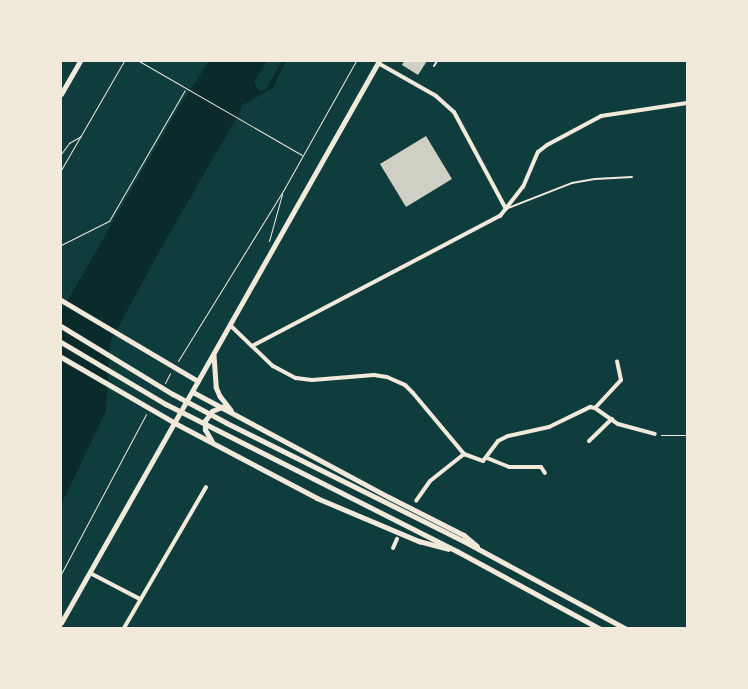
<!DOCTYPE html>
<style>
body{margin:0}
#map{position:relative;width:748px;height:689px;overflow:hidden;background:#0f3d3e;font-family:"Source Sans 3",sans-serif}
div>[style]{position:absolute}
.water>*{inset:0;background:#0a2a2b}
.building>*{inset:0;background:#cfcfc3}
.path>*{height:1px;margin:-0.5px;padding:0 0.5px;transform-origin:0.5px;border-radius:0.5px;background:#f1e9da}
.service>*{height:2px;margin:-1px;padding:0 1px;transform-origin:1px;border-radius:1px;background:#f1e9da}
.minor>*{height:4px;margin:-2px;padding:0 2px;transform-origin:2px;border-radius:2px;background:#f1e9da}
.tertiary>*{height:4.5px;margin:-2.25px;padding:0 2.25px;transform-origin:2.25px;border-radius:2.25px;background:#f1e9da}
.secondary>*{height:5px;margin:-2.5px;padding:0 2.5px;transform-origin:2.5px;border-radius:2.5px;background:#f1e9da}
span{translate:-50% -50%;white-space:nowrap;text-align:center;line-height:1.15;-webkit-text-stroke:5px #f1e9da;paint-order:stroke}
.frame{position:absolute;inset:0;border:62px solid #f1e9da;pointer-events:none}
</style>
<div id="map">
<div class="water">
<div style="clip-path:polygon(209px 61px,267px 61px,254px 82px,259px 91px,266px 89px,282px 61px,286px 61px,273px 88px,241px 106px,241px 110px,163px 245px,110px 342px,106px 411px,61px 505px,61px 312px,181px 104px)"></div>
</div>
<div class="building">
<div style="clip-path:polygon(404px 61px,427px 61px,418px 75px,402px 65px)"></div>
<div style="clip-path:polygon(426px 136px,452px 179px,406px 207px,380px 164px)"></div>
</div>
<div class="path">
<div style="left:139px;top:61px;width:188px;rotate:30deg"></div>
<div style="left:61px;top:154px;width:14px;rotate:-54deg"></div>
<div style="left:69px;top:143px;width:14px;rotate:-30deg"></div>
<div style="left:61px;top:170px;width:126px;rotate:-60deg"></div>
<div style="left:269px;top:241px;width:49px;rotate:-74.5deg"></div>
<div style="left:61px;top:245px;width:54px;rotate:-26.6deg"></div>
<div style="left:109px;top:221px;width:151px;rotate:-59.9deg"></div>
<div style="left:178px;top:361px;width:200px;rotate:-58.3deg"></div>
<div style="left:283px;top:191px;width:149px;rotate:-60.7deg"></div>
<div style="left:165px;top:383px;width:11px;rotate:-63deg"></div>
<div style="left:661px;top:435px;width:26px"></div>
<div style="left:61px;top:574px;width:181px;rotate:-62deg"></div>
</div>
<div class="service">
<div style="left:434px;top:66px;width:6px;rotate:-59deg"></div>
<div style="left:508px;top:208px;width:69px;rotate:-21.3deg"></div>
<div style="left:572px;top:183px;width:23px;rotate:-10deg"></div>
<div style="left:595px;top:179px;width:37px;rotate:-3deg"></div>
</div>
<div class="minor">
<div style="left:378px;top:63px;width:67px;rotate:29.6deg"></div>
<div style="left:436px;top:96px;width:24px;rotate:42deg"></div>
<div style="left:454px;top:112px;width:110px;rotate:61.8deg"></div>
<div style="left:230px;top:325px;width:30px;rotate:44deg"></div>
<div style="left:252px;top:346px;width:280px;rotate:-27.7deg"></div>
<div style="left:500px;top:216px;width:37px;rotate:-52deg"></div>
<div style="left:523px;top:187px;width:38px;rotate:-67deg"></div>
<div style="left:538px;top:152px;width:11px;rotate:-38deg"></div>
<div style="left:547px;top:145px;width:61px;rotate:-28.2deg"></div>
<div style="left:601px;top:116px;width:87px;rotate:-8.6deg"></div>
<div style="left:252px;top:346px;width:29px;rotate:44deg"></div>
<div style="left:273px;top:366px;width:26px;rotate:28deg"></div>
<div style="left:296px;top:378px;width:16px;rotate:7deg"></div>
<div style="left:312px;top:380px;width:62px;rotate:-4.6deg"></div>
<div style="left:374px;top:375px;width:13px;rotate:9deg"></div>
<div style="left:387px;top:377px;width:20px;rotate:24deg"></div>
<div style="left:405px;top:385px;width:11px;rotate:45deg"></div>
<div style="left:413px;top:393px;width:80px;rotate:50.1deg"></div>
<div style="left:464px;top:454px;width:43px;rotate:141.5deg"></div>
<div style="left:430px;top:481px;width:24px;rotate:125deg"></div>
<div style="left:595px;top:408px;width:38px;rotate:-47deg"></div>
<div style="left:621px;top:380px;width:19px;rotate:-102deg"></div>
<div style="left:589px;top:441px;width:32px;rotate:-44deg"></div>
<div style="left:464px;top:454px;width:20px;rotate:20deg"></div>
<div style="left:483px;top:461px;width:25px;rotate:-53deg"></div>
<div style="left:498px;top:441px;width:11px;rotate:-27deg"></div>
<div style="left:508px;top:436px;width:42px;rotate:-12.4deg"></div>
<div style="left:549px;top:427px;width:46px;rotate:-26deg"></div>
<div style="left:590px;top:407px;width:5px;rotate:11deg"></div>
<div style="left:595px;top:408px;width:28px;rotate:35deg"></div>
<div style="left:618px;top:424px;width:38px;rotate:15deg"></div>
<div style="left:487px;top:458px;width:24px;rotate:22deg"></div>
<div style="left:509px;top:467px;width:32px"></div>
<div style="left:541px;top:467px;width:7px;rotate:56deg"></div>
<div style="left:393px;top:548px;width:10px;rotate:-66deg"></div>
<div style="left:90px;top:573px;width:56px;rotate:27.5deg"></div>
<div style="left:124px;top:628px;width:163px;rotate:-59.8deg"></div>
</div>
<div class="tertiary">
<div style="left:61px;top:300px;width:159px;rotate:30.6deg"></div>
<div style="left:61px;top:326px;width:131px;rotate:31.3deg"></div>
<div style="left:173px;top:394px;width:61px;rotate:28.2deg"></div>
<div style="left:227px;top:423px;width:263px;rotate:26.5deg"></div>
<div style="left:462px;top:540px;width:185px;rotate:28.4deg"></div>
<div style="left:61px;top:342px;width:122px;rotate:30.6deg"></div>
<div style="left:166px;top:404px;width:326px;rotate:26.8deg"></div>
<div style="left:457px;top:551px;width:162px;rotate:28.5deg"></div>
<div style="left:214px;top:355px;width:32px;rotate:86deg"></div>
<div style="left:216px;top:387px;width:10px;rotate:66deg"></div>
<div style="left:220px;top:396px;width:18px;rotate:52deg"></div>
<div style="left:193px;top:392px;width:222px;rotate:28.2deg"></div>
<div style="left:389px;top:497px;width:84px;rotate:26.9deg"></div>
<div style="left:464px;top:535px;width:17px;rotate:40deg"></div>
<div style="left:175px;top:423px;width:161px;rotate:27.8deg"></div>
<div style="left:317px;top:498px;width:111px;rotate:22.9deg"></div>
<div style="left:419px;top:541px;width:30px;rotate:15deg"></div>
<div style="left:212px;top:442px;width:14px;rotate:-120deg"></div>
<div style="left:205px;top:430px;width:9px;rotate:-90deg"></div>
<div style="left:205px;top:421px;width:12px;rotate:-55deg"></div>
<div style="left:212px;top:411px;width:11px;rotate:-22deg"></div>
<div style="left:61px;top:623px;width:646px;rotate:-60.5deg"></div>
</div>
<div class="secondary">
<div style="left:61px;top:94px;width:38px;rotate:-60deg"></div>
<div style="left:61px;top:357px;width:132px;rotate:30.1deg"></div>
</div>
<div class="frame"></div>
</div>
